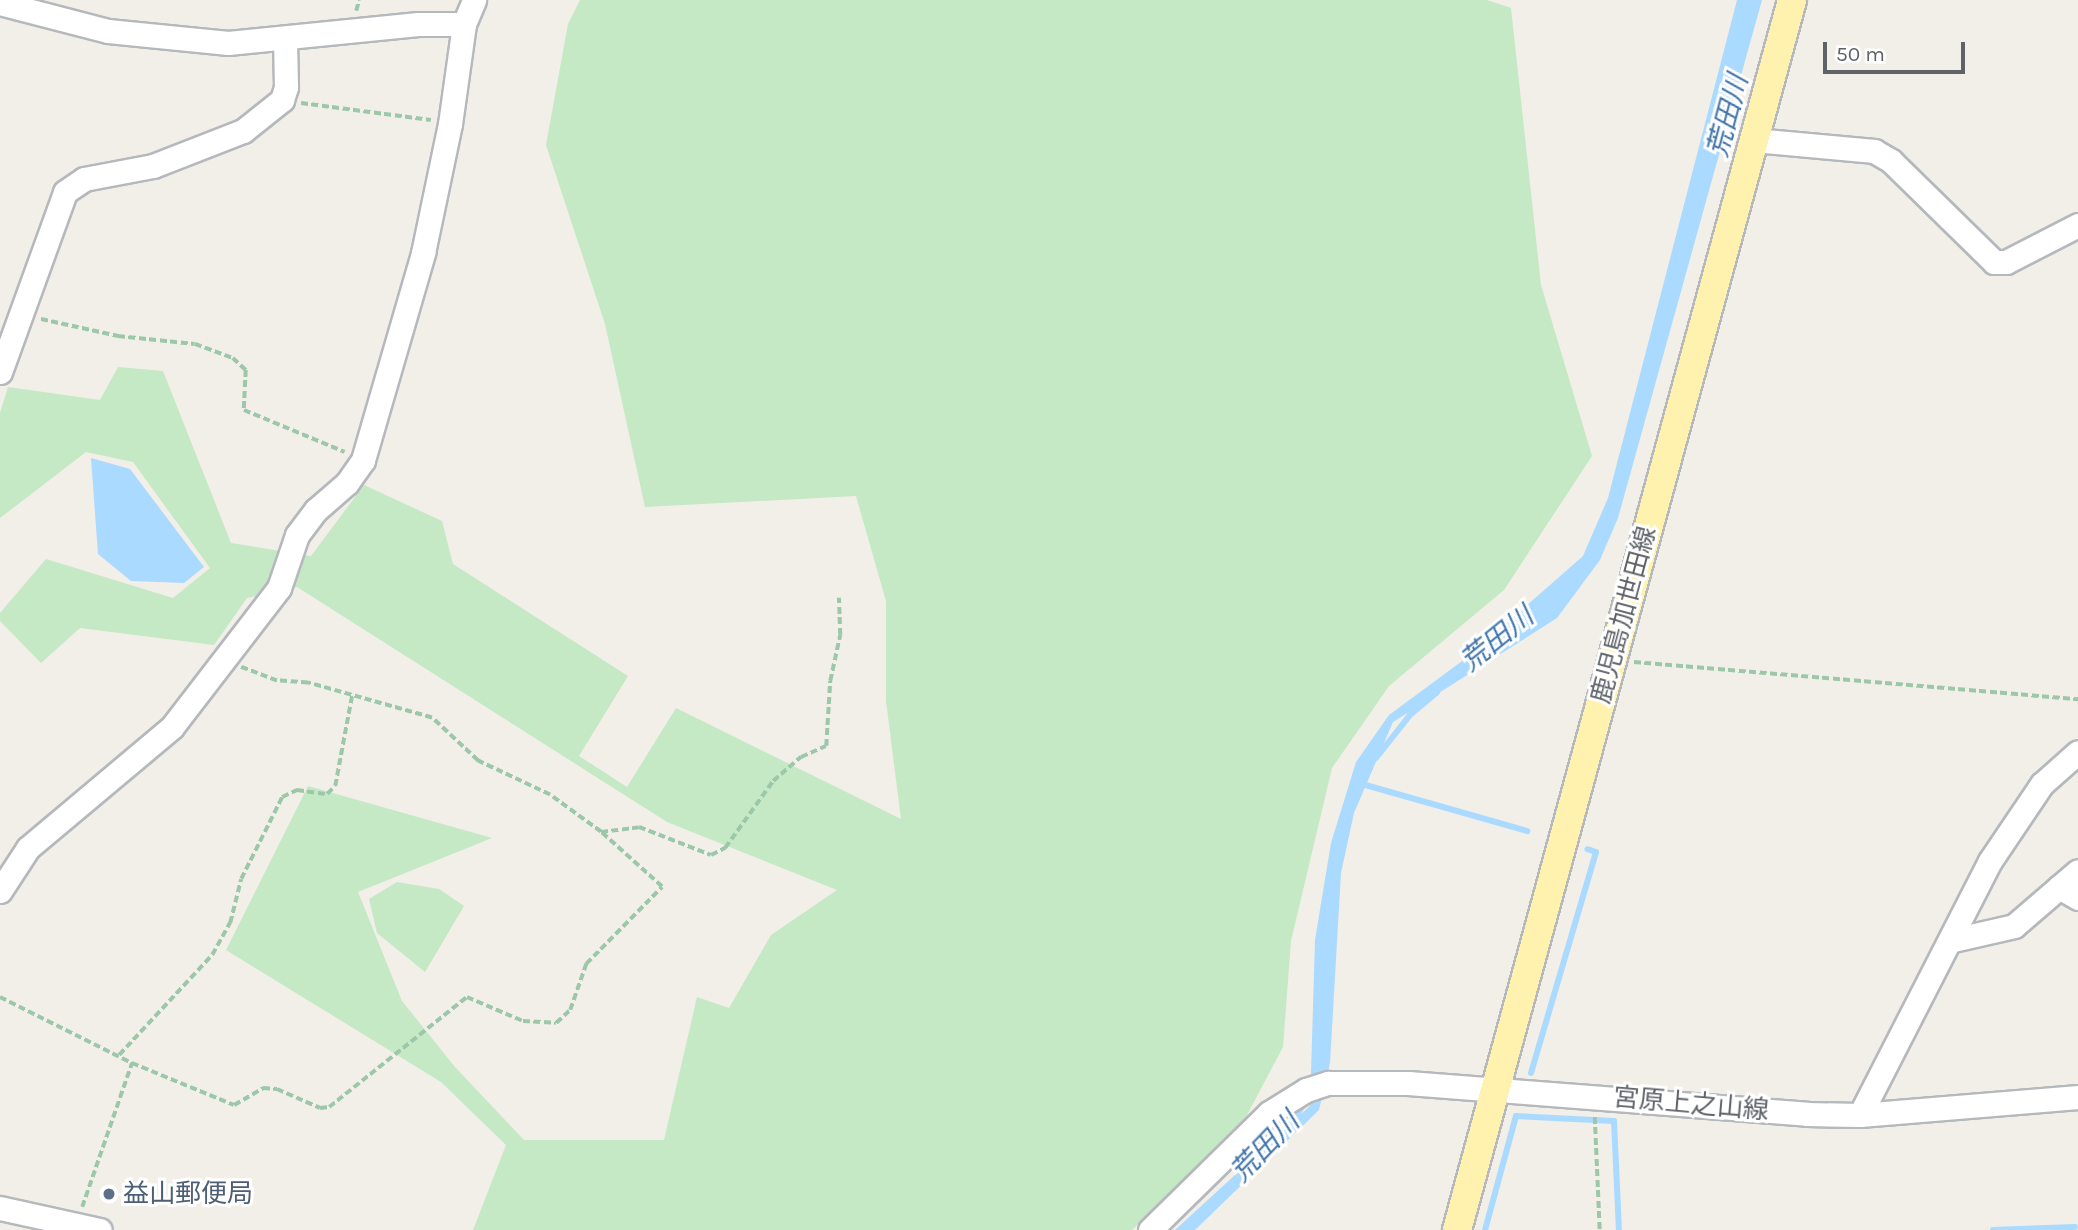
<!DOCTYPE html>
<meta charset="utf-8">
<style>
body{margin:0}
#map{position:relative;width:2078px;height:1230px;overflow:hidden;background:#f1efe8;font-family:Karla,"Noto Sans JP",sans-serif}
div>[style]{position:absolute}
.green>*{inset:0;background:#c5e8c5}
.water>*{inset:0;background:#aadaff}
.stream>*{height:6px;margin:-3px;padding:0 3px;transform-origin:3px;border-radius:3px;background:#aadaff}
.path>*{height:3.5px;margin-top:-1.75px;transform-origin:0;background:repeating-linear-gradient(90deg,#9cc7a9 0 7px,transparent 0 10.5px)}
.roads{filter:drop-shadow(2px 0 #b5b8bc) drop-shadow(-2px 0 #b5b8bc) drop-shadow(0 2px #b5b8bc) drop-shadow(0 -2px #b5b8bc)}
.minor>*{height:23px;margin:-11.5px;padding:0 11.5px;transform-origin:11.5px;border-radius:11.5px;background:#fff}
.major>*{height:28px;margin:-14px;padding:0 14px;transform-origin:14px;border-radius:14px;background:#fff2af}
.dots>*{width:19px;height:19px;translate:-50% -50%;box-sizing:border-box;border:4px solid #fff;border-radius:50%}
span{translate:-50% -50%;white-space:nowrap;text-align:center;line-height:1.15;-webkit-text-stroke:6px #fff;paint-order:stroke}
.street-label{font-size:26px;color:#5f6368}
.service-label{font-size:26px;color:#4e5e75}
.left{translate:0 -50%;text-align:left}
.water-label{font-size:28px;color:#4174aa;font-style:italic}
.scale{position:absolute;left:1823px;top:42px;width:142px;height:32px;box-sizing:border-box;border:4px solid #5f6368;border-top:0;padding-left:9px;font-size:21px;line-height:24px;white-space:nowrap;color:#5f6368;-webkit-text-stroke:5px #fff;paint-order:stroke}
</style>
<div id="map">
<div class="green">
<div style="clip-path:polygon(580px 0,1487px 0,1511px 8px,1541px 285px,1592px 456px,1504px 590px,1389px 686px,1332px 768px,1291px 941px,1283px 1047px,1246px 1117px,1132px 1230px,473px 1230px,506px 1145px,441px 1082px,226px 950px,308px 786px,492px 838px,358px 892px,402px 1001px,455px 1067px,524px 1140px,664px 1140px,697px 997px,729px 1008px,771px 935px,837px 890px,667px 822px,297px 587px,247px 598px,214px 645px,80px 628px,41px 663px,0 621px,0 613px,46px 559px,173px 598px,210px 568px,133px 462px,86px 452px,0 518px,0 413px,8px 387px,100px 400px,118px 367px,163px 371px,231px 543px,311px 556px,364px 485px,442px 521px,453px 564px,628px 676px,579px 756px,627px 787px,676px 708px,901px 819px,886px 701px,886px 601px,856px 496px,645px 507px,605px 324px,546px 145px,568px 24px)"></div>
<div style="clip-path:polygon(397px 882px,439px 889px,464px 906px,425px 972px,377px 933px,369px 899px)"></div>
</div>
<div class="water">
<div style="clip-path:polygon(1737px 0,1762px 0,1618px 518px,1600px 560px,1557px 618px,1393px 722px,1354px 813px,1341px 873px,1330px 1063px,1319px 1110px,1195px 1230px,1175px 1230px,1310px 1106px,1315px 940px,1331px 843px,1356px 762px,1389px 715px,1469px 656px,1583px 556px,1608px 498px)"></div>
<div style="clip-path:polygon(91px 458px,130px 469px,204px 567px,184px 583px,131px 581px,98px 554px)"></div>
</div>
<div class="stream">
<div style="left:1376px;top:758px;width:55px;rotate:-51.7deg"></div>
<div style="left:1410px;top:715px;width:35px;rotate:-40deg"></div>
<div style="left:1362px;top:784px;width:172px;rotate:15.9deg"></div>
<div style="left:1531px;top:1073px;width:230px;rotate:-73.6deg"></div>
<div style="left:1596px;top:852px;width:9px;rotate:-162deg"></div>
<div style="left:1292px;top:1123px;width:31px;rotate:-58deg"></div>
<div style="left:1485px;top:1230px;width:118px;rotate:-74.8deg"></div>
<div style="left:1516px;top:1116px;width:98px;rotate:2.9deg"></div>
<div style="left:1614px;top:1121px;width:109px;rotate:87.4deg"></div>
<div style="left:1993px;top:1230px;width:82px;rotate:-2.1deg"></div>
</div>
<div class="path">
<div style="left:356px;top:11px;width:11px;rotate:-75deg"></div>
<div style="left:301px;top:103px;width:131px;rotate:7.5deg"></div>
<div style="left:41px;top:319px;width:79px;rotate:12.4deg"></div>
<div style="left:118px;top:336px;width:77px;rotate:5.9deg"></div>
<div style="left:195px;top:344px;width:40px;rotate:20.2deg"></div>
<div style="left:233px;top:358px;width:18px;rotate:43deg"></div>
<div style="left:246px;top:370px;width:40px;rotate:92.9deg"></div>
<div style="left:244px;top:410px;width:109px;rotate:22.6deg"></div>
<div style="left:1634px;top:662px;width:446px;rotate:4.8deg"></div>
<div style="left:601px;top:832px;width:38px;rotate:-7deg"></div>
<div style="left:639px;top:827px;width:77px;rotate:21.3deg"></div>
<div style="left:711px;top:855px;width:16px;rotate:-27deg"></div>
<div style="left:725px;top:848px;width:82px;rotate:-54.4deg"></div>
<div style="left:773px;top:781px;width:37px;rotate:-41deg"></div>
<div style="left:801px;top:757px;width:27px;rotate:-24deg"></div>
<div style="left:826px;top:746px;width:65px;rotate:-86.5deg"></div>
<div style="left:830px;top:681px;width:47px;rotate:-77.7deg"></div>
<div style="left:840px;top:635px;width:37px;rotate:-92deg"></div>
<div style="left:0;top:997px;width:148px;rotate:26.6deg"></div>
<div style="left:119px;top:1055px;width:137px;rotate:-47.1deg"></div>
<div style="left:212px;top:955px;width:37px;rotate:-61deg"></div>
<div style="left:230px;top:923px;width:45px;rotate:-76deg"></div>
<div style="left:241px;top:879px;width:92px;rotate:-63.4deg"></div>
<div style="left:282px;top:797px;width:17px;rotate:-25deg"></div>
<div style="left:297px;top:790px;width:30px;rotate:8deg"></div>
<div style="left:327px;top:794px;width:11px;rotate:-45deg"></div>
<div style="left:335px;top:786px;width:93px;rotate:-79.4deg"></div>
<div style="left:1595px;top:1117px;width:113px;rotate:87.5deg"></div>
<div style="left:82px;top:1207px;width:152px;rotate:-70.9deg"></div>
<div style="left:132px;top:1063px;width:110px;rotate:22.4deg"></div>
<div style="left:234px;top:1105px;width:34px;rotate:-30deg"></div>
<div style="left:263px;top:1088px;width:14px;rotate:4deg"></div>
<div style="left:277px;top:1089px;width:47px;rotate:23.8deg"></div>
<div style="left:320px;top:1108px;width:9px;rotate:-6deg"></div>
<div style="left:329px;top:1107px;width:176px;rotate:-38.6deg"></div>
<div style="left:467px;top:997px;width:61px;rotate:23.2deg"></div>
<div style="left:523px;top:1021px;width:33px;rotate:3deg"></div>
<div style="left:556px;top:1023px;width:19px;rotate:-43deg"></div>
<div style="left:570px;top:1010px;width:49px;rotate:-70.8deg"></div>
<div style="left:586px;top:964px;width:108px;rotate:-45.4deg"></div>
<div style="left:662px;top:887px;width:82px;rotate:-138deg"></div>
<div style="left:601px;top:832px;width:63px;rotate:-144deg"></div>
<div style="left:550px;top:795px;width:80px;rotate:-154.7deg"></div>
<div style="left:478px;top:761px;width:63px;rotate:-136.9deg"></div>
<div style="left:432px;top:718px;width:129px;rotate:-164.2deg"></div>
<div style="left:308px;top:683px;width:31px;rotate:-176deg"></div>
<div style="left:277px;top:681px;width:39px;rotate:-159deg"></div>
</div>
<div class="roads">
<div class="minor">
<div style="left:0;top:3px;width:112px;rotate:14.5deg"></div>
<div style="left:108px;top:31px;width:121px;rotate:5.7deg"></div>
<div style="left:228px;top:43px;width:191px;rotate:-5.7deg"></div>
<div style="left:418px;top:24px;width:46px"></div>
<div style="left:1754px;top:140px;width:121px;rotate:5.2deg"></div>
<div style="left:1874px;top:151px;width:20px;rotate:30deg"></div>
<div style="left:1891px;top:161px;width:144px;rotate:44.4deg"></div>
<div style="left:1994px;top:262px;width:12px"></div>
<div style="left:2006px;top:262px;width:81px;rotate:-27.2deg"></div>
<div style="left:0;top:372px;width:191px;rotate:-70.1deg"></div>
<div style="left:65px;top:192px;width:23px;rotate:-34deg"></div>
<div style="left:84px;top:179px;width:70px;rotate:-10.7deg"></div>
<div style="left:153px;top:166px;width:97px;rotate:-21.3deg"></div>
<div style="left:243px;top:131px;width:50px;rotate:-38.5deg"></div>
<div style="left:282px;top:100px;width:14px;rotate:-73deg"></div>
<div style="left:286px;top:87px;width:48px;rotate:-91.2deg"></div>
<div style="left:2059px;top:887px;width:22px;rotate:30deg"></div>
<div style="left:0;top:891px;width:51px;rotate:-56.9deg"></div>
<div style="left:28px;top:848px;width:188px;rotate:-40deg"></div>
<div style="left:172px;top:727px;width:175px;rotate:-52.4deg"></div>
<div style="left:279px;top:588px;width:56px;rotate:-71.2deg"></div>
<div style="left:297px;top:535px;width:31px;rotate:-53deg"></div>
<div style="left:316px;top:510px;width:41px;rotate:-41.1deg"></div>
<div style="left:347px;top:483px;width:28px;rotate:-55deg"></div>
<div style="left:363px;top:460px;width:216px;rotate:-73.8deg"></div>
<div style="left:423px;top:253px;width:132px;rotate:-78.2deg"></div>
<div style="left:450px;top:124px;width:101px;rotate:-82deg"></div>
<div style="left:464px;top:24px;width:26px;rotate:-67deg"></div>
<div style="left:1953px;top:940px;width:63px;rotate:-12.9deg"></div>
<div style="left:2014px;top:926px;width:84px;rotate:-40.7deg"></div>
<div style="left:1860px;top:1115px;width:285px;rotate:-62.9deg"></div>
<div style="left:1990px;top:861px;width:93px;rotate:-56deg"></div>
<div style="left:2042px;top:784px;width:48px;rotate:-41.6deg"></div>
<div style="left:0;top:1208px;width:102px;rotate:12.4deg"></div>
<div style="left:1150px;top:1230px;width:167px;rotate:-44.5deg"></div>
<div style="left:1269px;top:1113px;width:44px;rotate:-31.9deg"></div>
<div style="left:1306px;top:1090px;width:23px;rotate:-18deg"></div>
<div style="left:1328px;top:1083px;width:80px"></div>
<div style="left:1408px;top:1083px;width:400px;rotate:4.4deg"></div>
<div style="left:1807px;top:1114px;width:53px;rotate:1.1deg"></div>
<div style="left:1860px;top:1115px;width:219px;rotate:-4.7deg"></div>
</div>
<div class="major">
<div style="left:1457px;top:1230px;width:1275px;rotate:-74.76deg"></div>
</div>
</div>
<div class="dots">
<div style="left:109px;top:1194px;background:#5c6f8a"></div>
</div>
<div class="street-label">
<span style="left:1624px;top:615px;rotate:-75deg">鹿児島加世田線</span>
<span style="left:1691px;top:1104px;rotate:5deg">宮原上之山線</span>
</div>
<div class="service-label">
<span class="left" style="left:123px;top:1194px">益山郵便局</span>
</div>
<div class="water-label">
<span style="left:1728px;top:116px;rotate:-75deg">荒田川</span>
<span style="left:1497px;top:639px;rotate:-39deg">荒田川</span>
<span style="left:1265px;top:1147px;rotate:-46deg">荒田川</span>
</div>
<div class="scale">50 m</div>
</div>
